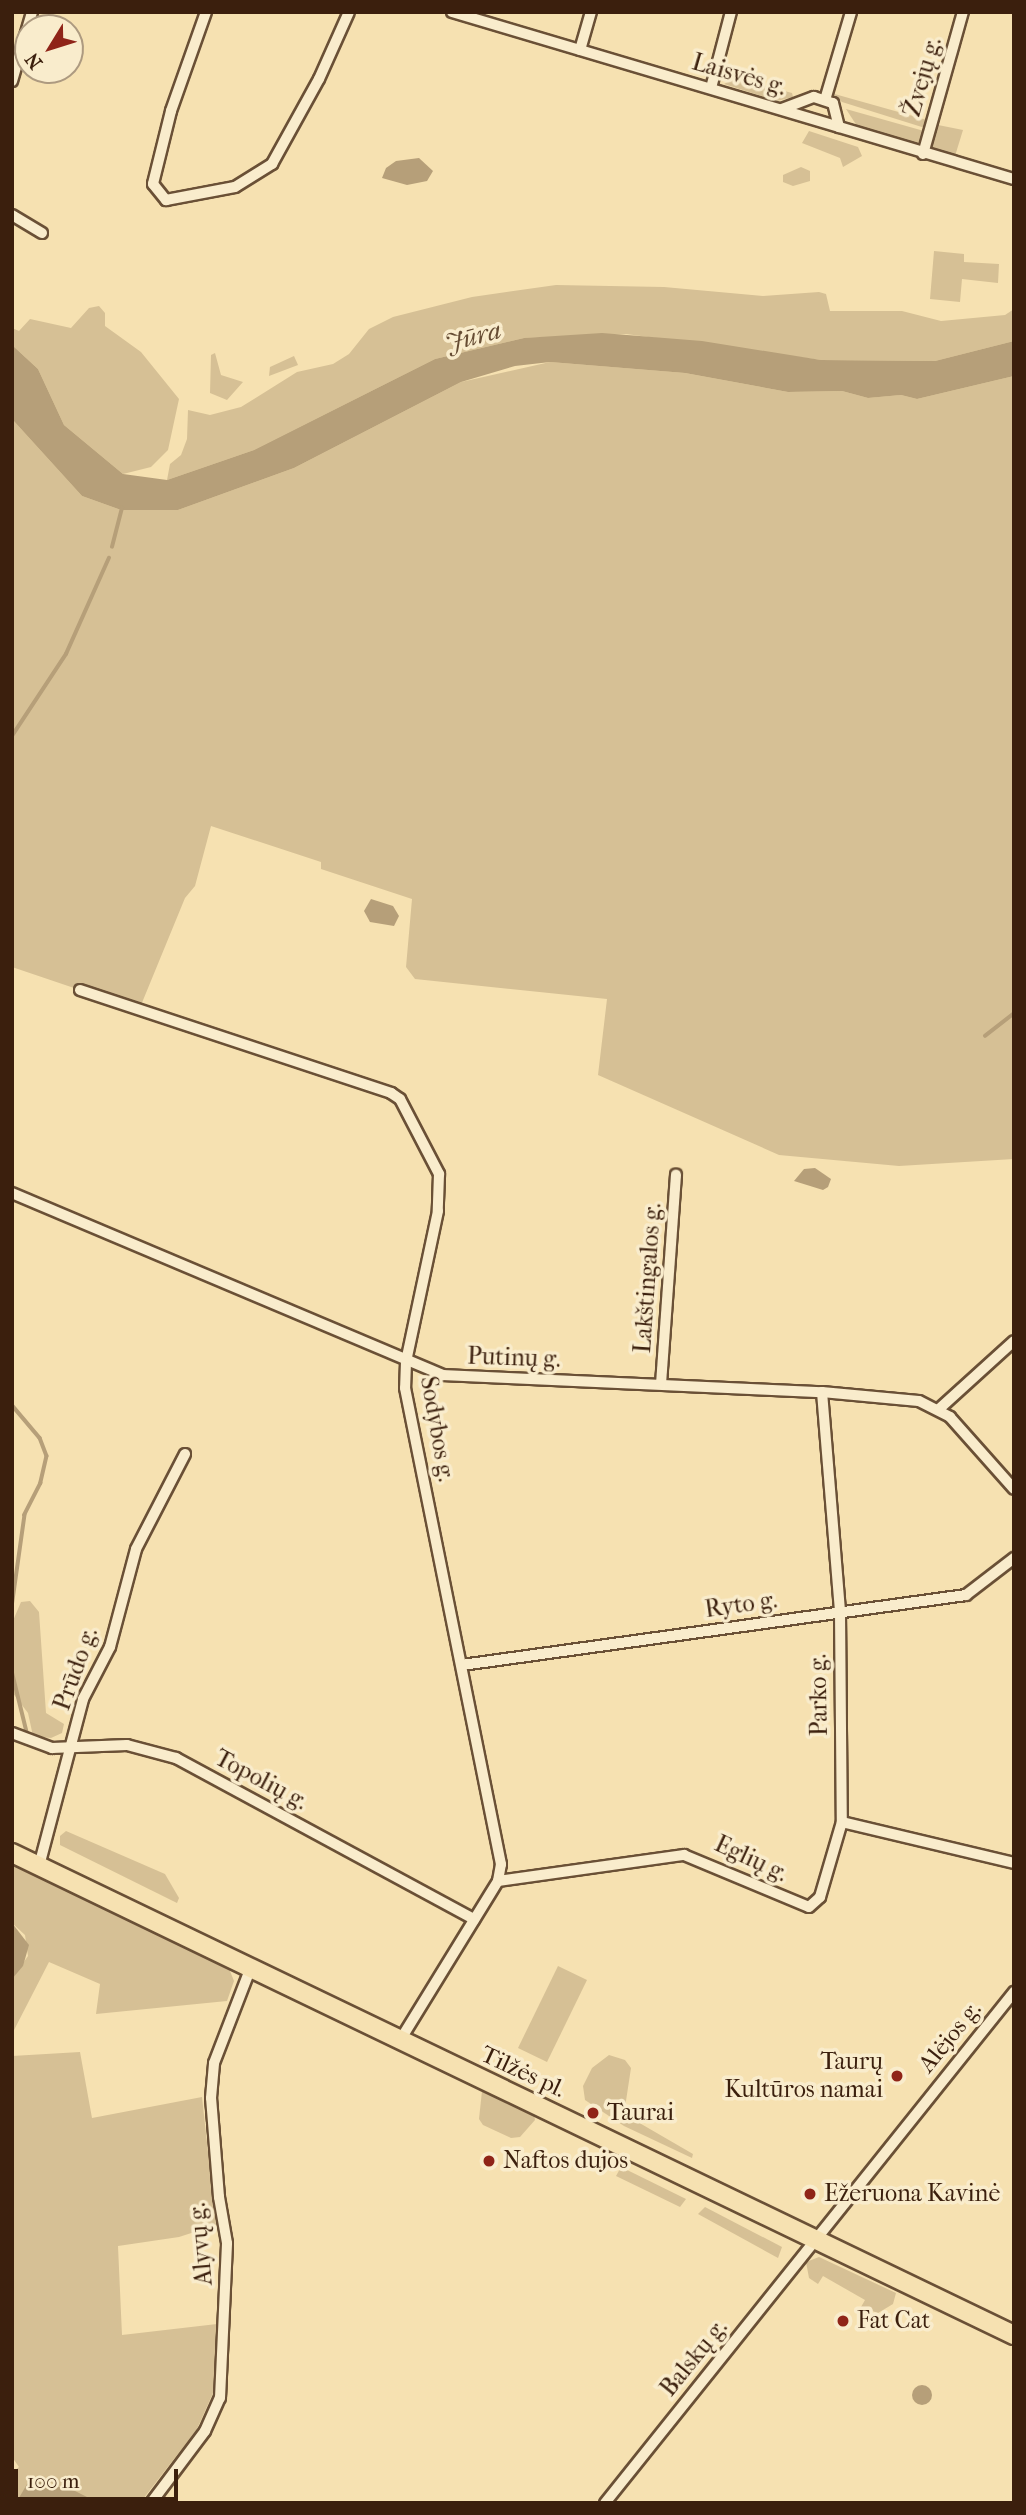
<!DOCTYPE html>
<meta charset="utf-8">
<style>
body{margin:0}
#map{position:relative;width:1026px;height:2515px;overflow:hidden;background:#f6e1b1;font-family:"IM FELL French Canon",serif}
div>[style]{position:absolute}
.green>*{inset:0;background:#d6c095}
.water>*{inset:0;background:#b69f79}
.round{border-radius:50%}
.stream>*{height:3.5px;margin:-1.75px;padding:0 1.75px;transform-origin:1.75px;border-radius:1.75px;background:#b69f79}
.roads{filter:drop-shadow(2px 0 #6a5036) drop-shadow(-2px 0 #6a5036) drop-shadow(0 2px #6a5036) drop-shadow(0 -2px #6a5036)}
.minor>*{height:10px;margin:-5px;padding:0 5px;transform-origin:5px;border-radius:5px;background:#f9eccc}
.trunk>*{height:18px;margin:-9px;padding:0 9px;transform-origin:9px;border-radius:9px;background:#f6e1b1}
.dots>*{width:19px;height:19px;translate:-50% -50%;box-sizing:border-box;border:4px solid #f9eccc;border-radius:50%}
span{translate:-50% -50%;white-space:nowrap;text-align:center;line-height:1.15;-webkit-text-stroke:7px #f9eccc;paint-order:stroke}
.street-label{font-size:24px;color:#3b1f0d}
.poi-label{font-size:24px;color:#3b1f0d}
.right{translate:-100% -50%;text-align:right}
.left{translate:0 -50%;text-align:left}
.water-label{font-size:26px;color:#664c33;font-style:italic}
.frame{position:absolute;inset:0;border:14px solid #3b1f0d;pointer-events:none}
.north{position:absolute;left:14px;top:14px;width:70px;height:70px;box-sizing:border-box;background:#f9eccc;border:2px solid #ad9a80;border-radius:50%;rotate:232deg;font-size:19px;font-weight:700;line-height:28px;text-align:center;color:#3b1f0d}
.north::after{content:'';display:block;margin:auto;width:24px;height:32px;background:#8f2418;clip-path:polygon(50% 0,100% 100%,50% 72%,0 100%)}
.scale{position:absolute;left:14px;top:2469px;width:164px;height:32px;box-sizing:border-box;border:4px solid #3b1f0d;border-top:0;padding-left:9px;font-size:21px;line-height:24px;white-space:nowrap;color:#3b1f0d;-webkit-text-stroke:5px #f9eccc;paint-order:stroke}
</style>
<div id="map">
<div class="green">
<div style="clip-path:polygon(736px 78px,792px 93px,793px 97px,777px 101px,724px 84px)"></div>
<div style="clip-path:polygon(831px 93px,927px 120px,925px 128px,842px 102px)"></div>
<div style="clip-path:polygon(846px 109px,924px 131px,923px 138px,915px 145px,857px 126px)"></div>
<div style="clip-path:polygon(938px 125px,963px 130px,955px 156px,935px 150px,932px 145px)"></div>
<div style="clip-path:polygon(809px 131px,858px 147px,862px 156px,843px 167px,840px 158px,802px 143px)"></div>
<div style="clip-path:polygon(801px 167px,810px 171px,810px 181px,793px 186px,783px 182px,783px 175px)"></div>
<div style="clip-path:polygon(934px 251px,964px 254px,964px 262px,999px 264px,998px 283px,962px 279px,960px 302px,930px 299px)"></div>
<div style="clip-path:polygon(556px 285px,664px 287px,763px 296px,819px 292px,826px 294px,830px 311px,902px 311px,941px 321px,1005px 315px,1014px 309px,1014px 341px,935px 361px,821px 360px,626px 334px,524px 338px,435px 359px,254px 450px,167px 480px,170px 464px,181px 455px,187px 439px,188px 410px,210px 415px,241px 407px,297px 372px,333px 364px,349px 354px,369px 329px,393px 317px,472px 297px)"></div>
<div style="clip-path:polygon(99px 306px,105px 313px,105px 326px,141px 352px,179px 399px,168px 450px,151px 467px,123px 474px,64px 425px,38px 369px,12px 345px,12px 328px,19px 331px,30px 319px,71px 328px,89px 308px)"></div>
<div style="clip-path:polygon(215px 353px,221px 375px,243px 382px,227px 400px,210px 393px,211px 355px)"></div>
<div style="clip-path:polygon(294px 356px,298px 365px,269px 376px,270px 367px)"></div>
<div style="clip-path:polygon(550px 362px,685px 373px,788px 392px,842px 391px,868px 398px,901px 395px,917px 399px,1014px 376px,1014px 1159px,899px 1166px,779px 1155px,598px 1075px,607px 999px,415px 979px,406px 967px,412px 899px,321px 869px,321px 862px,211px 826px,195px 886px,185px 898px,139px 1010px,12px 967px,12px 419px,82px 496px,121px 510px,178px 510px,294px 468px,461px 382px)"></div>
<div style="clip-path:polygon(30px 1601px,39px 1612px,46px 1713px,64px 1724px,62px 1733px,51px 1738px,33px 1736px,28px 1713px,12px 1692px,12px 1623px,21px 1602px)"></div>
<div style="clip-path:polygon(66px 1831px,165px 1874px,179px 1898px,177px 1903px,60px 1845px,60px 1836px)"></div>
<div style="clip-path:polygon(12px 1861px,228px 1966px,234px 1981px,227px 2001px,96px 2014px,100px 1984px,49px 1962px,12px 2034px,12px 1979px,28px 1956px,25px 1935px,12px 1923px)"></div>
<div style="clip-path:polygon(558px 1966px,587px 1980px,547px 2062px,518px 2048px)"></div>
<div style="clip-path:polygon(80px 2052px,92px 2118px,202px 2097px,216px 2225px,179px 2237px,118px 2246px,122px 2335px,217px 2324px,213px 2393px,197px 2429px,140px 2503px,99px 2503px,43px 2480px,12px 2503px,12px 2473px,19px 2467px,12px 2457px,12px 2056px)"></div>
<div style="clip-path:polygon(609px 2055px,625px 2060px,631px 2068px,624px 2114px,693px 2154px,692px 2158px,624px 2126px,585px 2100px,583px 2086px,592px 2068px)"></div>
<div style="clip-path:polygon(482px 2091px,534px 2114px,535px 2120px,520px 2137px,511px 2138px,483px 2125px,479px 2119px)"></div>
<div style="clip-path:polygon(621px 2167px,686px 2199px,680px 2207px,616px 2176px)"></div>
<div style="clip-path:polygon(705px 2207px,782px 2247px,778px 2258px,698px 2214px)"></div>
<div style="clip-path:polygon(819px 2257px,896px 2293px,893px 2304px,878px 2313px,861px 2307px,865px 2300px,823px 2276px,818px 2284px,809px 2278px,806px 2262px)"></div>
</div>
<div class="water">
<div style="clip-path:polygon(419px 158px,433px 171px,427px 181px,407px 185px,382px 178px,386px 168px,396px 161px)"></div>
<div style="clip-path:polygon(602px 333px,702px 341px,821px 360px,935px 361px,1014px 341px,1014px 376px,917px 399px,901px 395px,868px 398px,842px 391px,788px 392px,685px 373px,550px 362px,515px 366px,461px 382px,294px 468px,178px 510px,121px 510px,82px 496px,12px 419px,12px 345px,38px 369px,64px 425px,123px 474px,167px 480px,254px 450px,435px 359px,524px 338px)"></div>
<div style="clip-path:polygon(371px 899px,393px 906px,399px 916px,394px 926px,370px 922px,364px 911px)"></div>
<div style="clip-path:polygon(815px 1168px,831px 1179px,828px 1187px,823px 1190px,794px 1181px,804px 1169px)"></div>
<div style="clip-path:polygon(12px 1923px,29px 1945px,23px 1966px,12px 1979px)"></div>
<div class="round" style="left:912px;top:2385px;width:20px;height:20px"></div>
<div style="clip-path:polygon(30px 2479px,75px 2491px,99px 2503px,16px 2503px)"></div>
</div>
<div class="stream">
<div style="left:112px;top:547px;width:40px;rotate:-75.6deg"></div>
<div style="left:12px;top:736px;width:98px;rotate:-56.6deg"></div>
<div style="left:66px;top:654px;width:105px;rotate:-65.9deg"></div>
<div style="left:985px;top:1036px;width:37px;rotate:-38deg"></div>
<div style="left:12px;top:1405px;width:43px;rotate:49.7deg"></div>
<div style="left:40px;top:1438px;width:19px;rotate:69deg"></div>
<div style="left:47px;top:1456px;width:28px;rotate:103deg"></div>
<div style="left:41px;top:1483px;width:36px;rotate:117deg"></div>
<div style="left:25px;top:1515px;width:94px;rotate:98deg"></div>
<div style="left:12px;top:1671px;width:63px;rotate:76.2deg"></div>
</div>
<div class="roads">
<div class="minor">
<div style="left:206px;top:12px;width:105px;rotate:109.5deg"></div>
<div style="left:171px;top:111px;width:75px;rotate:103.9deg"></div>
<div style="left:153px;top:184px;width:21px;rotate:51deg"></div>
<div style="left:166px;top:200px;width:70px;rotate:-10.7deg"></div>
<div style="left:235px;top:187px;width:44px;rotate:-31.9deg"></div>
<div style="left:272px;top:164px;width:97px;rotate:-61.1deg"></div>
<div style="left:319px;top:79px;width:73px;rotate:-65.9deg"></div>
<div style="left:452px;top:12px;width:586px;rotate:16.55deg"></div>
<div style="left:580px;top:50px;width:40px;rotate:-74deg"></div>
<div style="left:12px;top:81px;width:72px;rotate:-73.8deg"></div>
<div style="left:711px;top:88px;width:79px;rotate:-75.3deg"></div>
<div style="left:825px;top:100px;width:92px;rotate:-73.5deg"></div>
<div style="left:782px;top:109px;width:34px;rotate:-21deg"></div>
<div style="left:814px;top:97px;width:20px;rotate:18deg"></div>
<div style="left:833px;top:103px;width:25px;rotate:76deg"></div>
<div style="left:923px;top:154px;width:148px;rotate:-74.3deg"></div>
<div style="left:12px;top:215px;width:35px;rotate:31deg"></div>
<div style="left:80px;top:990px;width:328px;rotate:18.3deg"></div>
<div style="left:391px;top:1093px;width:11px;rotate:34deg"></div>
<div style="left:400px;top:1099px;width:85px;rotate:62.5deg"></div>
<div style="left:439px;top:1174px;width:37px;rotate:92deg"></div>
<div style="left:438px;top:1211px;width:154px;rotate:102deg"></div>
<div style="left:406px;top:1362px;width:26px;rotate:92deg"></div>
<div style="left:405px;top:1388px;width:486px;rotate:78.6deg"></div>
<div style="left:501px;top:1864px;width:17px;rotate:100deg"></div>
<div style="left:498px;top:1881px;width:187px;rotate:121.6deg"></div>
<div style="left:12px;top:1193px;width:467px;rotate:22.9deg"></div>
<div style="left:442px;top:1375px;width:380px;rotate:2.6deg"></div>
<div style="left:822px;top:1392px;width:97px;rotate:5.3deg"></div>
<div style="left:919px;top:1401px;width:35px;rotate:27deg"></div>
<div style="left:950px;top:1417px;width:96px;rotate:48.4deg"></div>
<div style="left:661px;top:1384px;width:210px;rotate:-85.9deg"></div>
<div style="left:822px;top:1392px;width:222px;rotate:85.3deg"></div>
<div style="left:840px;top:1613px;width:209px;rotate:89.5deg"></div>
<div style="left:842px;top:1822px;width:177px;rotate:13.4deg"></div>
<div style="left:939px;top:1409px;width:101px;rotate:-42.2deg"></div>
<div style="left:462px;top:1665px;width:509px;rotate:-7.91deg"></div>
<div style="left:966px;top:1595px;width:61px;rotate:-37.6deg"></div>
<div style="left:12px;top:1733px;width:43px;rotate:20.6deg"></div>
<div style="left:52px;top:1748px;width:75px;rotate:-2.3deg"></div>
<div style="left:127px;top:1745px;width:51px;rotate:14.9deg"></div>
<div style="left:176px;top:1758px;width:339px;rotate:28.4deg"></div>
<div style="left:39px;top:1866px;width:173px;rotate:-75.2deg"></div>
<div style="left:83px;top:1699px;width:59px;rotate:-62.6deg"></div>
<div style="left:110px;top:1647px;width:101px;rotate:-75.1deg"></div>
<div style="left:136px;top:1549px;width:107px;rotate:-62.7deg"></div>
<div style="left:498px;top:1881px;width:188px;rotate:-8deg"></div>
<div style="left:684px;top:1855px;width:135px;rotate:22.6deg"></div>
<div style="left:809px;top:1907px;width:15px;rotate:-42deg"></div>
<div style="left:820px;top:1897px;width:78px;rotate:-73.7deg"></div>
<div style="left:151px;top:2503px;width:90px;rotate:-53.1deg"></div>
<div style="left:205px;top:2431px;width:36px;rotate:-66deg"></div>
<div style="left:220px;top:2398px;width:155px;rotate:-87.4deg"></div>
<div style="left:227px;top:2243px;width:47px;rotate:-99.9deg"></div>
<div style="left:219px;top:2197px;width:99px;rotate:-94.6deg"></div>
<div style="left:211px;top:2098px;width:35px;rotate:-85deg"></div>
<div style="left:214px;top:2063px;width:103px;rotate:-68.9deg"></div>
<div style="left:605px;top:2503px;width:655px;rotate:-51.33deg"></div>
</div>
<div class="trunk">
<div style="left:12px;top:1853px;width:1112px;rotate:25.69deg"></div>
</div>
</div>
<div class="dots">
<div style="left:897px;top:2076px;background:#8f2418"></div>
<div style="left:593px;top:2113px;background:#8f2418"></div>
<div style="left:489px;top:2161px;background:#8f2418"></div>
<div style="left:810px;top:2194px;background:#8f2418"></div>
<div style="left:843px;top:2321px;background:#8f2418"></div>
</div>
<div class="street-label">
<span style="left:739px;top:75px;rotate:16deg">Laisvės g.</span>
<span style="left:923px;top:77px;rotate:-74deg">Žvejų g.</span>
<span style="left:648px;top:1278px;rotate:-86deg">Lakštingalos g.</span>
<span style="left:514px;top:1358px;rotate:2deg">Putinų g.</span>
<span style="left:437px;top:1429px;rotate:80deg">Sodybos g.</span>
<span style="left:741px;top:1605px;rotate:-8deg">Ryto g.</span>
<span style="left:76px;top:1669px;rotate:-70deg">Prūdo g.</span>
<span style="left:819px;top:1695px;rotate:-91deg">Parko g.</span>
<span style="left:261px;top:1780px;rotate:28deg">Topolių g.</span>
<span style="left:751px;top:1859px;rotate:25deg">Eglių g.</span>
<span style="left:950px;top:2037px;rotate:-51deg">Alėjos g.</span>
<span style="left:523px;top:2072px;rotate:25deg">Tilžės pl.</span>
<span style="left:201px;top:2244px;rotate:-95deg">Alyvų g.</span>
<span style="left:694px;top:2358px;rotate:-51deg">Balskų g.</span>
</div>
<div class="poi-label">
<span class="right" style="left:883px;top:2076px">Taurų<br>Kultūros namai</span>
<span class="left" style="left:607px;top:2113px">Taurai</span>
<span class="left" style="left:503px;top:2161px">Naftos dujos</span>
<span class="left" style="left:824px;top:2194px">Ežeruona Kavinė</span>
<span class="left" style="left:857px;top:2321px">Fat Cat</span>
</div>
<div class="water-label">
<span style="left:473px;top:337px;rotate:-15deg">Jūra</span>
</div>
<div class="frame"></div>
<div class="north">N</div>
<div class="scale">100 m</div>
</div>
